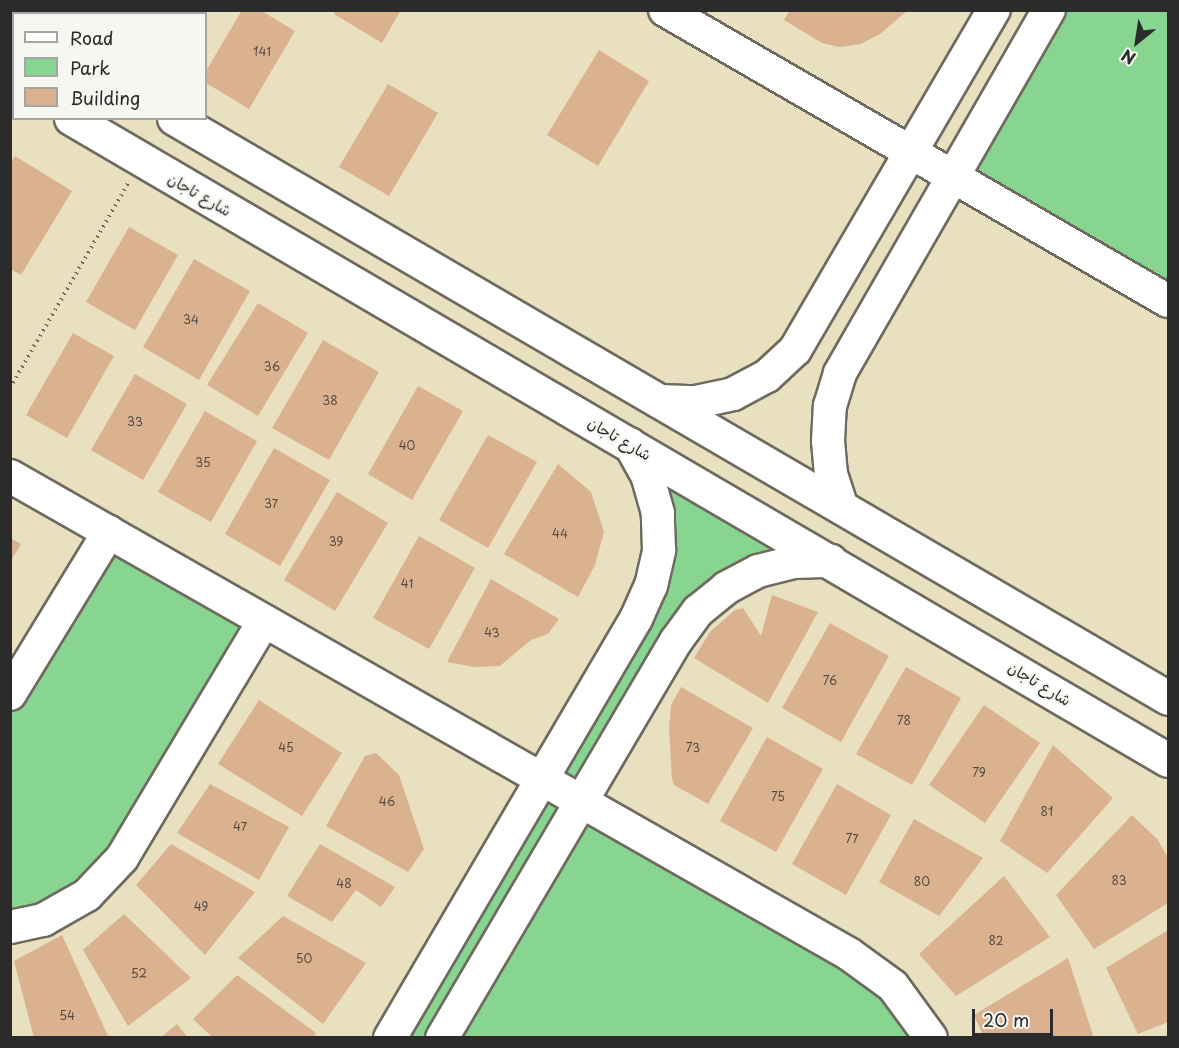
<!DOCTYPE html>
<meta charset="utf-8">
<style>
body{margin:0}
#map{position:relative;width:1179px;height:1048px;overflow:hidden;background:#e9e0bf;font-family:"Playpen Sans","Playpen Sans Arabic",sans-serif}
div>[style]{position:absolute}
.green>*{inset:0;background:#88d491}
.building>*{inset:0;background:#dbb290}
.path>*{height:4px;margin-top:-2px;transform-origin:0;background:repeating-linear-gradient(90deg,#6e6a5f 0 1.5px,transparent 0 6px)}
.roads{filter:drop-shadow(2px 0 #6e6a5f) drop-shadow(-2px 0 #6e6a5f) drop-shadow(0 2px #6e6a5f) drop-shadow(0 -2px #6e6a5f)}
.minor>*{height:32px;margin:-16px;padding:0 16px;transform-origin:16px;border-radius:16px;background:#fff}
.tertiary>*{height:33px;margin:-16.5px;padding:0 16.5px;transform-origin:16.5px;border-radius:16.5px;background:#fff}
span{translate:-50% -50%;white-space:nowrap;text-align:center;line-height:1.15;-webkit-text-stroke:4.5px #f6f6f2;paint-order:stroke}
.number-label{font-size:12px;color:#574d44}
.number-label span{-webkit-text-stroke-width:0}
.street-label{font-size:15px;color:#2b2b2b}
.frame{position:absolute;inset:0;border:12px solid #2b2b2b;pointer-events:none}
.legend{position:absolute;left:12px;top:12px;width:195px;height:108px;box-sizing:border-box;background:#f6f6f2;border:2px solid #a5a5a2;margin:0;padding:8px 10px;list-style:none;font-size:18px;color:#2b2b2b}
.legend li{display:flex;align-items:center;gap:12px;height:30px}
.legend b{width:30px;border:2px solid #a5a5a2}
.north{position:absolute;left:1107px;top:12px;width:60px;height:60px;-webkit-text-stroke:4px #f6f6f2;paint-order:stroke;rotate:210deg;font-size:16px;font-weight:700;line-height:24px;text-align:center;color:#2b2b2b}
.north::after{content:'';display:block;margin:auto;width:21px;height:27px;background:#2b2b2b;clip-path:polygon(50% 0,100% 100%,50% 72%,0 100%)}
.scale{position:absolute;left:972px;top:1009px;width:81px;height:27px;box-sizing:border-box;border:3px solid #2b2b2b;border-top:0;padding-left:8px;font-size:18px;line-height:21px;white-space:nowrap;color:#2b2b2b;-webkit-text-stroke:4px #f6f6f2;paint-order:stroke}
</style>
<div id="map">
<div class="green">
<div style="clip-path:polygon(1049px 11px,1168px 11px,1168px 301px,952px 176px)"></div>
<div style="clip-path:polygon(630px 444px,831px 561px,726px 588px,580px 803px,849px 954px,931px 1037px,390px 1038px,659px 550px)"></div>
<div style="clip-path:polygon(109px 532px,264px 621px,122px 858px,11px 927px,10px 694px)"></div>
</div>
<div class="building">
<div style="clip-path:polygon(242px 10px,260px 10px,295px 31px,249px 109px,206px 83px,206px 71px)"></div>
<div style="clip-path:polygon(336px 10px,401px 10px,382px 43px,334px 14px)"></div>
<div style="clip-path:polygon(790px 10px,908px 10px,880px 34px,861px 44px,839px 47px,822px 43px,784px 20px)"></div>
<div style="clip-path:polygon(599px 50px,649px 81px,598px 166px,547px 135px)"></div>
<div style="clip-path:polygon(388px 84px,438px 113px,389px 196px,339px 167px)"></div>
<div style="clip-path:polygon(15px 156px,72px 191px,21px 275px,10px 269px,10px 163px)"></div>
<div style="clip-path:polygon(129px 227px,178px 255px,135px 330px,86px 302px)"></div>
<div style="clip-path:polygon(194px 259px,250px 291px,199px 380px,143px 347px)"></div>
<div style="clip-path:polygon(258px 303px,308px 333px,258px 416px,207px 385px)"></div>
<div style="clip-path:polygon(73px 333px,114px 356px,67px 438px,26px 415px)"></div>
<div style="clip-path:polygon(323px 340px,379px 372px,329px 460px,272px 428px)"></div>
<div style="clip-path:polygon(135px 374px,187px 404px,143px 480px,91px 450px)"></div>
<div style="clip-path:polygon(418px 386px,463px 411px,412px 500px,368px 474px)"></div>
<div style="clip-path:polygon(205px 411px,257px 441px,211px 522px,158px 492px)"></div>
<div style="clip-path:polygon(488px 435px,537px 462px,488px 548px,439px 520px)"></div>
<div style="clip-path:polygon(274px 448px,330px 480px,280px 566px,225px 534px)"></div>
<div style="clip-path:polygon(558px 464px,591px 492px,604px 532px,595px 565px,578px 597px,504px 554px)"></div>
<div style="clip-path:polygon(337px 492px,388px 523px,335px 611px,284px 580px)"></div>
<div style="clip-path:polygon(419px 536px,475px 568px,429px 649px,373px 618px)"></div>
<div style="clip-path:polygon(10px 538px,21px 544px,10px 562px)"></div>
<div style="clip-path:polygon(491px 579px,559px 619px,548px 634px,531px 640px,500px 666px,474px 667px,447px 662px)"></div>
<div style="clip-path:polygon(772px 595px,818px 612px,768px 703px,694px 658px,710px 632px,735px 610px,743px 608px,761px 636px)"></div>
<div style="clip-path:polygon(830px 623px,889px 656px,841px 742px,782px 708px)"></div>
<div style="clip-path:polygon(906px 667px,961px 698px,912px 785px,856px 754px)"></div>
<div style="clip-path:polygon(681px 687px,753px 728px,708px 804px,674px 785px,672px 779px,669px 730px,671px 705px)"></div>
<div style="clip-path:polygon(259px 700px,342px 753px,302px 816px,218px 764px)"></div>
<div style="clip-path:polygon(984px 705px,1040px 743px,985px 823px,929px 785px)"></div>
<div style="clip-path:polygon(767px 737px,823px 769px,776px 852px,720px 821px)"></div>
<div style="clip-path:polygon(1053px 745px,1113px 798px,1047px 873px,1000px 841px)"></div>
<div style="clip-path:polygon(376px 753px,399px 775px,424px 849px,408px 872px,326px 826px,365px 756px)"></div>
<div style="clip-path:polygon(210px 784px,289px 827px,259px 880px,177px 833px)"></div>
<div style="clip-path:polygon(837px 784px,891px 815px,846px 895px,792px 864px)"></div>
<div style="clip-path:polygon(1132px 815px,1158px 840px,1168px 858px,1168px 903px,1094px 949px,1056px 895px)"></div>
<div style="clip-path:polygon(914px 819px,983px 858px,939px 916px,879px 882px)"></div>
<div style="clip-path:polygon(171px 844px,255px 892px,205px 955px,136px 885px)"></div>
<div style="clip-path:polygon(320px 844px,395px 887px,381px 907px,356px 890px,332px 922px,287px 896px)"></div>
<div style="clip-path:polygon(1004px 876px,1050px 937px,956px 996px,919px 954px)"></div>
<div style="clip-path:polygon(124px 914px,191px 978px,128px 1026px,83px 950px)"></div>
<div style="clip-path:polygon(283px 916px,366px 963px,323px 1024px,238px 958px)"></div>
<div style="clip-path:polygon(1168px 930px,1168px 1022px,1138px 1034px,1106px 968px)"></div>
<div style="clip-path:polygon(62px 935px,109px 1038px,34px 1038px,14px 961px)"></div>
<div style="clip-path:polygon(1068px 958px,1094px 1038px,984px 1038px,974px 1015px)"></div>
<div style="clip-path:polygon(237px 975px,316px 1033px,313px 1038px,213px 1038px,193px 1019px)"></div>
<div style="clip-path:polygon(177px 1024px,188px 1038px,160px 1038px)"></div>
</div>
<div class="path">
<div style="left:134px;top:14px;width:4px;rotate:-63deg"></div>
<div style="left:10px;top:388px;width:236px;rotate:-60deg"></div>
</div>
<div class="roads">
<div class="minor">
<div style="left:665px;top:10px;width:581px;rotate:30.05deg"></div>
<div style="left:658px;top:401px;width:38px;rotate:2deg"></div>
<div style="left:696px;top:402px;width:38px;rotate:-12deg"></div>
<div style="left:733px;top:394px;width:38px;rotate:-28deg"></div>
<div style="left:767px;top:376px;width:38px;rotate:-43deg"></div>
<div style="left:795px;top:350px;width:394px;rotate:-59.7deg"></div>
<div style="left:10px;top:476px;width:966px;rotate:29.67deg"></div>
<div style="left:849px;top:954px;width:54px;rotate:36deg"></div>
<div style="left:893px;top:986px;width:64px;rotate:53.8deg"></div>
<div style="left:842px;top:508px;width:35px;rotate:-108deg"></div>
<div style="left:831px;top:475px;width:34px;rotate:-95deg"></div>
<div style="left:828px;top:441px;width:35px;rotate:-87deg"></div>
<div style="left:830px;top:406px;width:34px;rotate:-73deg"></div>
<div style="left:840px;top:373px;width:419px;rotate:-60.1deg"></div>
<div style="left:10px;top:694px;width:190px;rotate:-58.6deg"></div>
<div style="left:10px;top:927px;width:34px;rotate:-12deg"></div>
<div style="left:43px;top:920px;width:51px;rotate:-29.6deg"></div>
<div style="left:87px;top:895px;width:51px;rotate:-46.6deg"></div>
<div style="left:122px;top:858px;width:276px;rotate:-59.1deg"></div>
<div style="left:390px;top:1038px;width:486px;rotate:-59.6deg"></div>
<div style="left:636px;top:619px;width:36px;rotate:-66deg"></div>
<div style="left:651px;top:586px;width:37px;rotate:-77deg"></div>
<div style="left:659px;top:550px;width:37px;rotate:-92deg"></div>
<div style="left:658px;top:513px;width:37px;rotate:-106deg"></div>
<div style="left:648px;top:477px;width:38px;rotate:-119deg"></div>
<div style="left:442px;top:1038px;width:461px;rotate:-59.5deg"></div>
<div style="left:676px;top:641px;width:37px;rotate:-54deg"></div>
<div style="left:698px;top:611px;width:36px;rotate:-39deg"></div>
<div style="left:726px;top:588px;width:36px;rotate:-28deg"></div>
<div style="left:758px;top:571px;width:37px;rotate:-14deg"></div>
<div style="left:794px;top:562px;width:37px;rotate:-2deg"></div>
</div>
<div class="tertiary">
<div style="left:10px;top:21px;width:4px;rotate:14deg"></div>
<div style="left:10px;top:84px;width:4px;rotate:14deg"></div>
<div style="left:71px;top:118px;width:1271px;rotate:30.34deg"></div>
<div style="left:174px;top:118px;width:1151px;rotate:30.26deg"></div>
</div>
</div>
<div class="number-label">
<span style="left:262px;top:52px">141</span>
<span style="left:191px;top:320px">34</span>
<span style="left:272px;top:367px">36</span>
<span style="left:330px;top:401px">38</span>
<span style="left:135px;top:422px">33</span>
<span style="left:407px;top:446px">40</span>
<span style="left:203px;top:463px">35</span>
<span style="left:271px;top:504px">37</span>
<span style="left:560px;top:534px">44</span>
<span style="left:336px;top:542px">39</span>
<span style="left:407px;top:584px">41</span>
<span style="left:492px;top:633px">43</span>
<span style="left:830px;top:681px">76</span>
<span style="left:904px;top:721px">78</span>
<span style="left:286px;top:748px">45</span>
<span style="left:693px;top:748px">73</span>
<span style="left:979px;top:773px">79</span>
<span style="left:778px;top:797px">75</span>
<span style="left:387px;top:802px">46</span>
<span style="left:1047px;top:812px">81</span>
<span style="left:240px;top:827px">47</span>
<span style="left:852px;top:839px">77</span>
<span style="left:1119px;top:881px">83</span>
<span style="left:922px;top:882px">80</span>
<span style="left:344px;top:884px">48</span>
<span style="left:201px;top:907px">49</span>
<span style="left:996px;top:941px">82</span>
<span style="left:304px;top:959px">50</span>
<span style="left:139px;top:974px">52</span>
<span style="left:67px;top:1016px">54</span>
</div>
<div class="street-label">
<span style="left:200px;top:194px;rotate:30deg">شارع تاجان</span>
<span style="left:620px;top:438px;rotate:30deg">شارع تاجان</span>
<span style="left:1040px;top:683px;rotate:31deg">شارع تاجان</span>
</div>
<div class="frame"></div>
<ul class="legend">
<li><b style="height:8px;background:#fff"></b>Road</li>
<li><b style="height:16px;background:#88d491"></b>Park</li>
<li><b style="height:16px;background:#dbb290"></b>Building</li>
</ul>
<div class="north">N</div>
<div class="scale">20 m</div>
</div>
